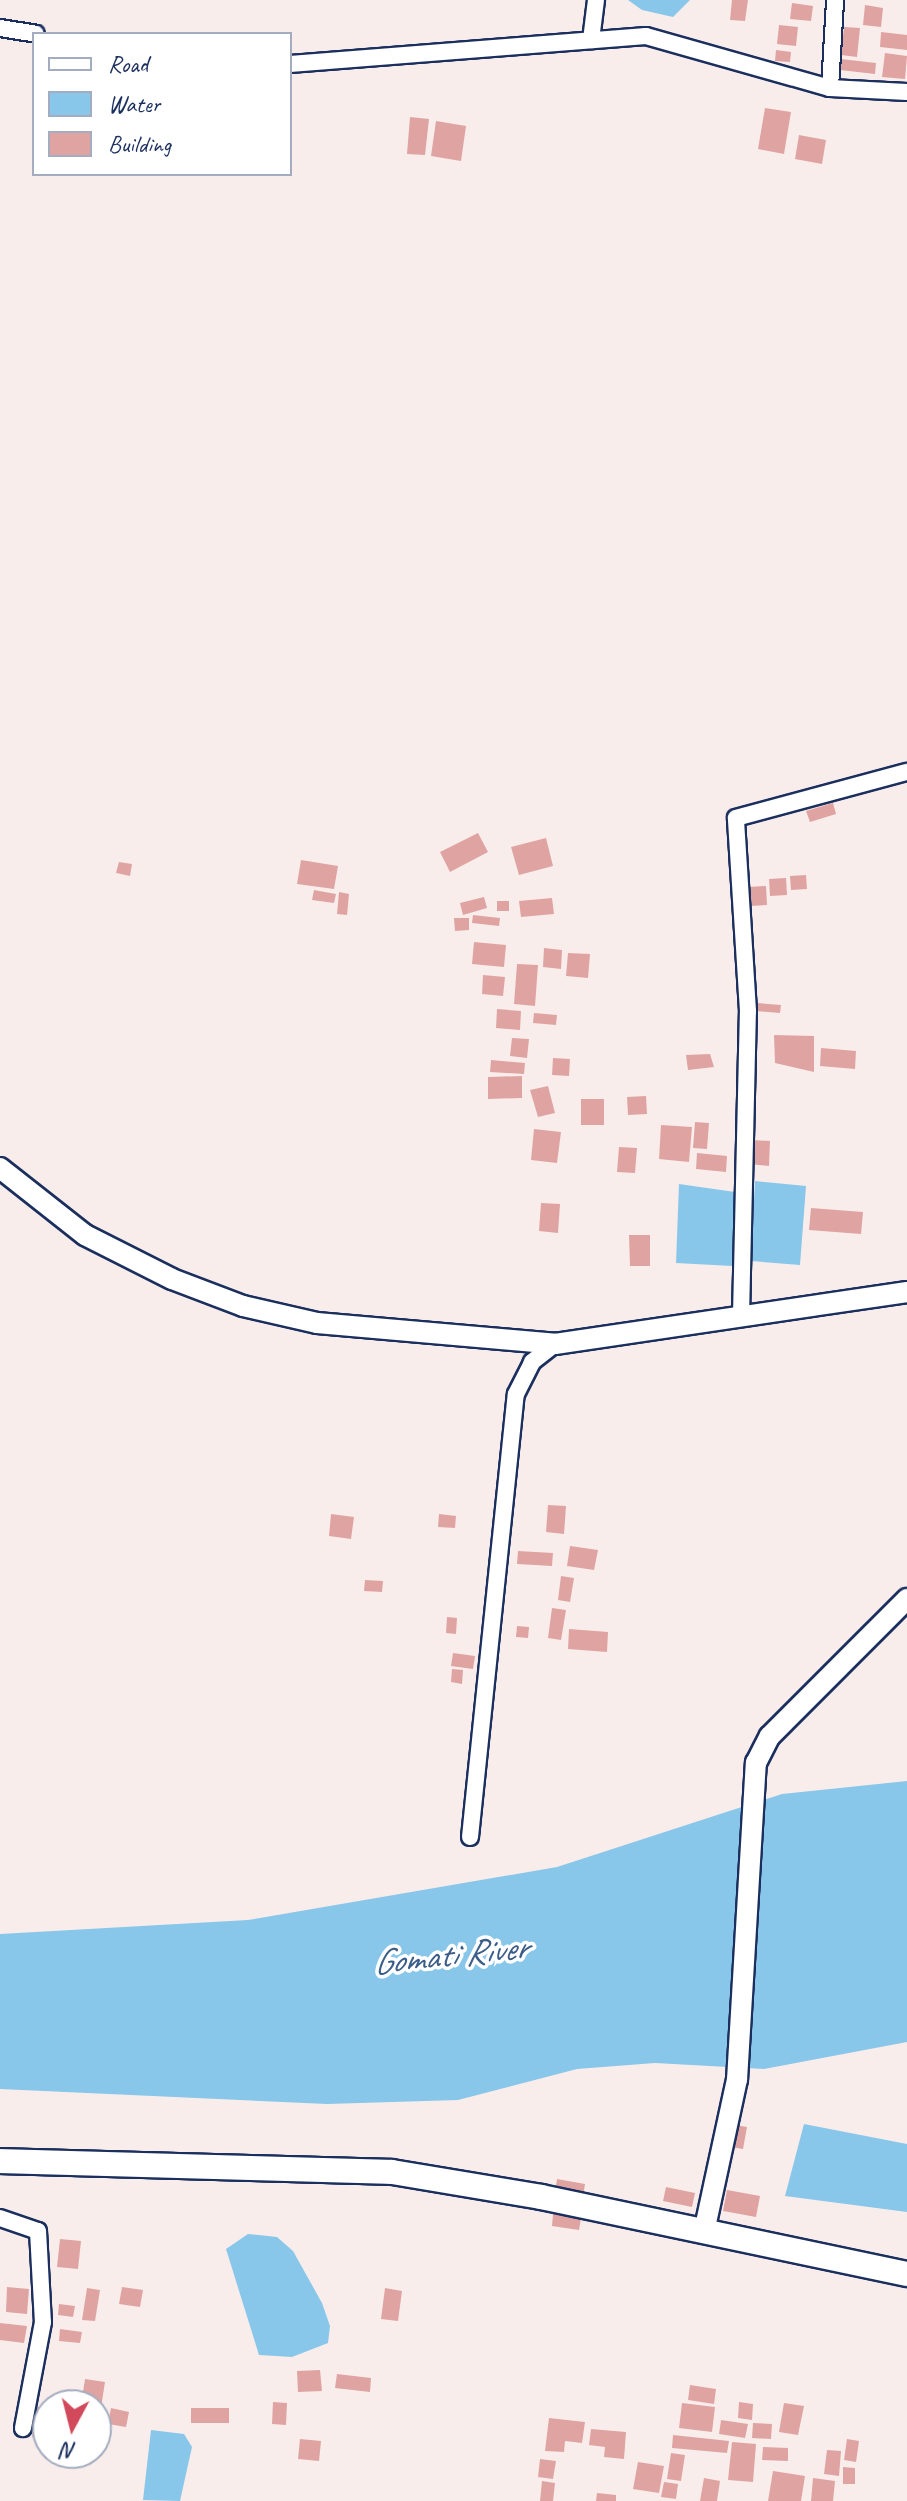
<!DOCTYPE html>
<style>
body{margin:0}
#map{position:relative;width:907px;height:2501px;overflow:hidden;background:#f9edec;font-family:Caveat,sans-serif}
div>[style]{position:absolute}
.water>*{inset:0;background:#88c7e9}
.building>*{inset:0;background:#dfa4a2}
.roads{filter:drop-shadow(2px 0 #1b2f5e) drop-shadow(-2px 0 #1b2f5e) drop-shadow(0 2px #1b2f5e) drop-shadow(0 -2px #1b2f5e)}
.minor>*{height:16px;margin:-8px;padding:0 8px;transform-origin:8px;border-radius:8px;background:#fff}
.tertiary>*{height:20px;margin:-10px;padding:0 10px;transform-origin:10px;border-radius:10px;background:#fff}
.secondary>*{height:24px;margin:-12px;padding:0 12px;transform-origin:12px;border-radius:12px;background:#fff}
span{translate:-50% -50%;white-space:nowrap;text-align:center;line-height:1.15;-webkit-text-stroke:7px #fff;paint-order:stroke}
.water-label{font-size:36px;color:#3c5d88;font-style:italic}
.legend{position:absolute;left:32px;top:32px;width:260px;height:144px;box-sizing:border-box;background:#fff;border:2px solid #a4acbf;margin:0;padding:10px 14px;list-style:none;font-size:24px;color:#1b2f5e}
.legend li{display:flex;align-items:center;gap:16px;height:40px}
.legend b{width:40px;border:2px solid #a4acbf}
.north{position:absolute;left:32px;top:2389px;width:80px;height:80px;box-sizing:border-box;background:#fff;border:2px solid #a4acbf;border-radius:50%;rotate:187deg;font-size:22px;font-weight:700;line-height:32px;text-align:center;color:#1b2f5e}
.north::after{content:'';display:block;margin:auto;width:28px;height:36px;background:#d1495b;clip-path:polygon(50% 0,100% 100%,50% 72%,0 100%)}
</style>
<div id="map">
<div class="water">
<div style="clip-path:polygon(628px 0,690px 0,673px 17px,642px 10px)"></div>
<div style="clip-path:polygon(755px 1181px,806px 1186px,800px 1265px,751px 1261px)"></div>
<div style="clip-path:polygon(679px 1184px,735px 1192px,732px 1266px,676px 1263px)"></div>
<div style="clip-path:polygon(907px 1781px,907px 2042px,764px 2069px,655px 2063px,577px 2069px,458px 2100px,327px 2104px,0 2089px,0 1934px,248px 1920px,557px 1867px,782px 1794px)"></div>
<div style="clip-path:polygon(804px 2124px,907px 2144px,907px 2212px,785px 2196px)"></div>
<div style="clip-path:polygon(248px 2234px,277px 2237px,293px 2251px,322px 2303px,330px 2326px,328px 2343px,292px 2357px,259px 2355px,226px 2249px)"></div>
<div style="clip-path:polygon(151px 2430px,184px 2434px,192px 2447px,180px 2501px,143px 2500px)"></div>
</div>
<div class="building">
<div style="clip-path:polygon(732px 0,748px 0,745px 21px,730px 20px)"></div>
<div style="clip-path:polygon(792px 3px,813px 6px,811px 21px,790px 19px)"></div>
<div style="clip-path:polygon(865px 5px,883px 8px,881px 27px,863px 25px)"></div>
<div style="clip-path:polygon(779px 25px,798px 27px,796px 46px,777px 44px)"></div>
<div style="clip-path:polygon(844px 27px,860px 28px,857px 57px,841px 55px)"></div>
<div style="clip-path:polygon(881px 32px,907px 35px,907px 50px,880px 47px)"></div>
<div style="clip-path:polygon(776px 50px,791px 52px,790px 62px,775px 61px)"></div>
<div style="clip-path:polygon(885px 53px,907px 56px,905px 79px,882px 77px)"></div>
<div style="clip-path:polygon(841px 59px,876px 63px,875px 74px,840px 70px)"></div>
<div style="clip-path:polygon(765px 108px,791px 112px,784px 154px,758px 149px)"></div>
<div style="clip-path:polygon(410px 117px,429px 119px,425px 155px,407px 154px)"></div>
<div style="clip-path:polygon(436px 121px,466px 126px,461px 161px,431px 156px)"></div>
<div style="clip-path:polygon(799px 135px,826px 140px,822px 164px,795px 159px)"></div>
<div style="clip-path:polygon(833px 803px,836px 814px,810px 822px,806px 811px)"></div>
<div style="clip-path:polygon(478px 833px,488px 852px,450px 872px,440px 852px)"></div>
<div style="clip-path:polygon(546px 838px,553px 866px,519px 875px,511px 847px)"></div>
<div style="clip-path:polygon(301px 860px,338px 866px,334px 889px,297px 884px)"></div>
<div style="clip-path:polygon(119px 862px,132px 864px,130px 876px,116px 873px)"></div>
<div style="clip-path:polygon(806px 875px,807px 889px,791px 890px,790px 876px)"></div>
<div style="clip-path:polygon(786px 878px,787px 895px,770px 896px,769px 879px)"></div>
<div style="clip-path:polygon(766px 886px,767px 905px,749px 906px,748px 887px)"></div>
<div style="clip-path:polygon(314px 890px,336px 894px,334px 903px,312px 900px)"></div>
<div style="clip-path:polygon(339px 892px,349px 894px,347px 915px,337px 914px)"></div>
<div style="clip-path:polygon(484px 897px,487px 908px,463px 915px,460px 903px)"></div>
<div style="clip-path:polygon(552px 898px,554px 914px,521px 917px,519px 901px)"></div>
<div style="clip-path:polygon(497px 901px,509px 901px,509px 911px,497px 911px)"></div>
<div style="clip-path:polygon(473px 915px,500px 918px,499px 926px,472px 923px)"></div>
<div style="clip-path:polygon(454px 918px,469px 918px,469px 930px,455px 931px)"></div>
<div style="clip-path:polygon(474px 942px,506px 945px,504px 967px,472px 964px)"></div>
<div style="clip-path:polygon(544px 948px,562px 950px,561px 969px,543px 967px)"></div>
<div style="clip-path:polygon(568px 953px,590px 954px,588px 978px,566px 976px)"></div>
<div style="clip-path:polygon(517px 964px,538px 965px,535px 1006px,514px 1004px)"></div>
<div style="clip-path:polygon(483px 975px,505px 977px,503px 996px,482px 994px)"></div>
<div style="clip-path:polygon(757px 1003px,781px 1005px,780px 1013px,756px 1011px)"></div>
<div style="clip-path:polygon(497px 1009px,521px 1011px,520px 1030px,496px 1028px)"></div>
<div style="clip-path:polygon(534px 1013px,557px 1015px,556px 1025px,533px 1023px)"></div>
<div style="clip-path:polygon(774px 1035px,814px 1036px,814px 1072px,775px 1063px)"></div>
<div style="clip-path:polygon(512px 1038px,529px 1039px,527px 1058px,510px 1056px)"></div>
<div style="clip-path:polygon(821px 1048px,856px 1051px,855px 1069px,820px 1066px)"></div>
<div style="clip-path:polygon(710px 1054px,714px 1067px,688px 1070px,686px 1055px)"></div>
<div style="clip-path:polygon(553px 1058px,570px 1059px,569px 1076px,552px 1075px)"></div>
<div style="clip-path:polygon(491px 1060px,525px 1063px,524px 1074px,490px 1072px)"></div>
<div style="clip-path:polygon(522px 1076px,522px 1098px,488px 1099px,488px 1077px)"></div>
<div style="clip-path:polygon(548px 1086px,555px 1113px,538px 1117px,530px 1090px)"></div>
<div style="clip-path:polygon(646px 1096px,647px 1114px,628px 1115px,627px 1097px)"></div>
<div style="clip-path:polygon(581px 1099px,604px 1099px,604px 1125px,581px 1125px)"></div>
<div style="clip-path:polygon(695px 1122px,709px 1123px,707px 1149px,693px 1148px)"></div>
<div style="clip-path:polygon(661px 1125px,692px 1127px,689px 1162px,659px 1159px)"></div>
<div style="clip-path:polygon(534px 1129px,561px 1132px,557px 1163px,531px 1160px)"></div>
<div style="clip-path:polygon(751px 1140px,770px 1141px,769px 1166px,749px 1164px)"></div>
<div style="clip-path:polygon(619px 1147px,637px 1148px,635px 1173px,617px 1172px)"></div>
<div style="clip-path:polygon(697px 1153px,727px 1156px,726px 1172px,696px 1169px)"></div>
<div style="clip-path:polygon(541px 1203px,560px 1204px,558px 1233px,539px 1231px)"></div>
<div style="clip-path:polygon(811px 1208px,863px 1212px,861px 1234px,809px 1230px)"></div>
<div style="clip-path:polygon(629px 1235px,650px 1235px,650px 1266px,630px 1266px)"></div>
<div style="clip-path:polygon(548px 1505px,566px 1506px,564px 1534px,546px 1532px)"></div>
<div style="clip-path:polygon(331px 1514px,354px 1517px,351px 1539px,329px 1536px)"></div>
<div style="clip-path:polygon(439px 1514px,456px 1516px,455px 1528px,438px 1527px)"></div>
<div style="clip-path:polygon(570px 1546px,598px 1550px,594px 1570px,567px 1566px)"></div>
<div style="clip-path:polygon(518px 1551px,553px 1553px,552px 1566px,517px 1564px)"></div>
<div style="clip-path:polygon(561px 1576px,574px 1578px,570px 1602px,558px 1600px)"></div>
<div style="clip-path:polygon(365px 1580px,383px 1581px,382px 1592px,364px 1591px)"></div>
<div style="clip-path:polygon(552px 1608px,566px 1610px,561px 1640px,548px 1638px)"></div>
<div style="clip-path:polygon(447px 1617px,457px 1618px,456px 1634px,446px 1633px)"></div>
<div style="clip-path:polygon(517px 1626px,529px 1627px,528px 1638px,516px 1637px)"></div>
<div style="clip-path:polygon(569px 1629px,608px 1632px,607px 1652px,568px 1649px)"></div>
<div style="clip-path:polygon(453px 1653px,475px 1656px,473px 1669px,451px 1666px)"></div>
<div style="clip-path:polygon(452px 1669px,463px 1670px,462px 1684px,451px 1682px)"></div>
<div style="clip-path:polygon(735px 2125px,747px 2127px,743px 2149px,731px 2147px)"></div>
<div style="clip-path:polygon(557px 2179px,585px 2184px,583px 2197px,555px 2192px)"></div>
<div style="clip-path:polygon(666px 2187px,695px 2193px,692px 2207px,663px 2201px)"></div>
<div style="clip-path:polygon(727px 2190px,760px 2196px,756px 2217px,723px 2211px)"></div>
<div style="clip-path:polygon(553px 2214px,581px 2218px,579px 2230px,552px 2226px)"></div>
<div style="clip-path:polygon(60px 2239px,81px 2241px,78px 2269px,57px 2267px)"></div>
<div style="clip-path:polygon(7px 2287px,29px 2289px,27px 2314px,6px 2312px)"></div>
<div style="clip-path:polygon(122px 2287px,143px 2290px,140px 2307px,119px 2304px)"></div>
<div style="clip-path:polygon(87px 2288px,100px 2290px,95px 2321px,82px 2320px)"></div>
<div style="clip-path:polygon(385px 2288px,402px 2291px,398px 2321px,381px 2319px)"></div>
<div style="clip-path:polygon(59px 2304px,75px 2306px,73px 2317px,58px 2315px)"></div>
<div style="clip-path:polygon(0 2323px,27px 2326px,24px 2343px,0 2340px)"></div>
<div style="clip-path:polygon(60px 2329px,82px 2332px,80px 2343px,59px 2341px)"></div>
<div style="clip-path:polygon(320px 2370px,322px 2391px,298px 2392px,297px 2371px)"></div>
<div style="clip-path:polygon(337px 2374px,371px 2378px,370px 2392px,335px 2388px)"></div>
<div style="clip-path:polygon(85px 2379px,105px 2382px,98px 2427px,96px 2405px,81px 2405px)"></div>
<div style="clip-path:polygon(690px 2385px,716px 2389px,714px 2404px,688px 2400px)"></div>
<div style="clip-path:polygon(273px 2402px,287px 2403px,286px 2425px,272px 2424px)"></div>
<div style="clip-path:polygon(739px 2402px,753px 2404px,752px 2420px,738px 2418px)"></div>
<div style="clip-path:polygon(682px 2403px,715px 2407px,712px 2432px,679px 2428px)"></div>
<div style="clip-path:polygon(784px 2403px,804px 2406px,798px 2435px,779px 2432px)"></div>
<div style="clip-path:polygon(37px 2407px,48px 2408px,48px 2440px,32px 2437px)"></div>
<div style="clip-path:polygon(111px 2408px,129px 2412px,126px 2427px,108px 2424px)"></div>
<div style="clip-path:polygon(191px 2408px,229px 2408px,229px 2423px,191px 2423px)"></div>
<div style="clip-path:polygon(549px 2418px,585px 2422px,582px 2443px,565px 2441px,564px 2452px,545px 2451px)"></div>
<div style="clip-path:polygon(721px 2420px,748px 2424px,745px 2438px,719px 2434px)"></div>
<div style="clip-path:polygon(753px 2423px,772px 2424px,771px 2439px,752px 2438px)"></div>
<div style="clip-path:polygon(591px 2429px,626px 2432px,624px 2459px,604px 2457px,605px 2447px,589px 2445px)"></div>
<div style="clip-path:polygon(673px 2435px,729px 2441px,727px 2453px,672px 2448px)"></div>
<div style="clip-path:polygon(300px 2439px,321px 2441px,319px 2461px,298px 2459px)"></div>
<div style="clip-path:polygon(847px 2439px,859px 2441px,856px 2462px,844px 2460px)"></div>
<div style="clip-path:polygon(732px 2442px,756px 2444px,753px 2482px,728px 2480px)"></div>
<div style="clip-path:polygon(763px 2447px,788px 2448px,788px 2461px,762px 2460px)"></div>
<div style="clip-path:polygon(827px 2450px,841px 2451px,839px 2476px,824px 2474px)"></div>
<div style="clip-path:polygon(671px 2453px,685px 2455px,681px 2481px,667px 2479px)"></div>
<div style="clip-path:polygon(540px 2459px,556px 2461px,553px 2479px,538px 2477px)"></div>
<div style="clip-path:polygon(638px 2462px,664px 2466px,659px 2493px,633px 2489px)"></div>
<div style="clip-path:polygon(843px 2467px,855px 2468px,855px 2484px,843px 2484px)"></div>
<div style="clip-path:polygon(773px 2471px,805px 2476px,801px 2501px,768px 2501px)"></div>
<div style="clip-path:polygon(704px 2478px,720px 2481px,717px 2501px,700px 2501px)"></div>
<div style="clip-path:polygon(813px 2478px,835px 2481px,833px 2501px,811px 2501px)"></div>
<div style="clip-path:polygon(542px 2481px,555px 2483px,553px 2501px,540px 2501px)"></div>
<div style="clip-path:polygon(664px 2482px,678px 2484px,676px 2499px,661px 2497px)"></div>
<div style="clip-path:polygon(597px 2493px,616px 2495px,616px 2501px,596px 2501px)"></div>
</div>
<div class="roads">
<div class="minor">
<div style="left:0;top:28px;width:36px;rotate:9deg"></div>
<div style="left:591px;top:40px;width:40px;rotate:-82.9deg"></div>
<div style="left:290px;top:64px;width:357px;rotate:-4.5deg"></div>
<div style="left:646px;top:36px;width:191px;rotate:15.8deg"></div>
<div style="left:830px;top:88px;width:77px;rotate:3deg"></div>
<div style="left:830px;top:88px;width:88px;rotate:-86.7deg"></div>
<div style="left:741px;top:1316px;width:305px;rotate:-88.7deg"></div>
<div style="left:748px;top:1011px;width:193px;rotate:-93.6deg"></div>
<div style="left:736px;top:818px;width:177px;rotate:-15.1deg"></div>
<div style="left:470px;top:1837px;width:445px;rotate:-84.1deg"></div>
<div style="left:516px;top:1394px;width:36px;rotate:-63deg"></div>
<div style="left:532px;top:1362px;width:29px;rotate:-38deg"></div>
<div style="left:0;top:2218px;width:40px;rotate:18.9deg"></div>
<div style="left:38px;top:2231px;width:91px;rotate:86.9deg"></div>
<div style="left:43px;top:2322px;width:108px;rotate:100.7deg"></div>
</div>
<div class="tertiary">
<div style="left:0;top:1168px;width:108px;rotate:38.2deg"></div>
<div style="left:85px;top:1235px;width:97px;rotate:26.8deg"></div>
<div style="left:172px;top:1279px;width:76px;rotate:20.8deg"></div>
<div style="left:243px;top:1306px;width:76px;rotate:12.9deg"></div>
<div style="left:317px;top:1323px;width:239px;rotate:5deg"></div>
<div style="left:555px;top:1344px;width:356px;rotate:-8.4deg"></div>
<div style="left:704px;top:2232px;width:156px;rotate:-77.8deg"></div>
<div style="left:737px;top:2080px;width:318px;rotate:-86.6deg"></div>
<div style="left:756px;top:1763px;width:30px;rotate:-63deg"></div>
<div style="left:770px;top:1736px;width:194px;rotate:-45deg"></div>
</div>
<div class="secondary">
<div style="left:0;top:2161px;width:392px;rotate:1.6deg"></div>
<div style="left:392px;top:2172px;width:151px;rotate:9.5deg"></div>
<div style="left:541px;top:2197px;width:374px;rotate:11.9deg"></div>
</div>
</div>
<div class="water-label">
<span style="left:450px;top:1955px;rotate:-6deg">Gomati River</span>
</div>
<ul class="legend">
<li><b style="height:10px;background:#fff"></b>Road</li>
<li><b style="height:22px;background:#88c7e9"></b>Water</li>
<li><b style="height:22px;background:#dfa4a2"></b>Building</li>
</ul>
<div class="north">N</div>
</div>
